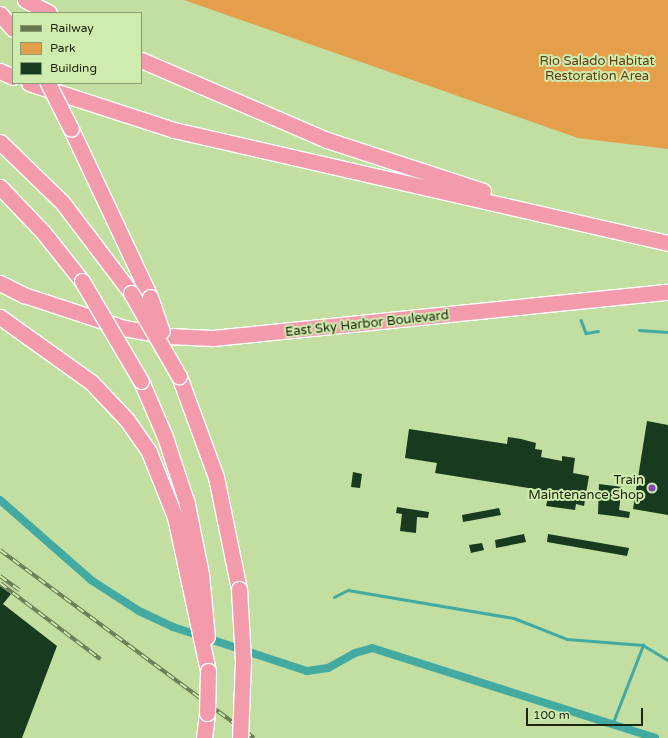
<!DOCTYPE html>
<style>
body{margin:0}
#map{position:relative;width:668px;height:738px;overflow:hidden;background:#c2dea1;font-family:"Varela Round",sans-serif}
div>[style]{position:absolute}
.green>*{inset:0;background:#e59e4a}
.stream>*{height:2.5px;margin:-1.25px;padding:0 1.25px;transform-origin:1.25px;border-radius:1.25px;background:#43aaa2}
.canal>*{height:8px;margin:-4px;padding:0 4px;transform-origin:4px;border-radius:4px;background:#43aaa2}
.building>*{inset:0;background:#183a1e}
.roads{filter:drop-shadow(1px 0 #fff) drop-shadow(-1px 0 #fff) drop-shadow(0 1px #fff) drop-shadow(0 -1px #fff)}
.motorway>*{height:15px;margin:-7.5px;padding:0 7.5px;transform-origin:7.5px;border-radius:7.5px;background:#f39bab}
.rail>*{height:4px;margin-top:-2px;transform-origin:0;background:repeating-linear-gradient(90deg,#cfebae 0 8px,#66774f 0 16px);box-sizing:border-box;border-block:1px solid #66774f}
.bridges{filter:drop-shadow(1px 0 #fff) drop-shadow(-1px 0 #fff) drop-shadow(0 1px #fff) drop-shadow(0 -1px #fff)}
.motorway-bridge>*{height:15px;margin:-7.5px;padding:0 7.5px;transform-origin:7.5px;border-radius:7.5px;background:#f39bab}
.dots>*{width:11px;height:11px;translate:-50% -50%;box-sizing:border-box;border:2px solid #cfebae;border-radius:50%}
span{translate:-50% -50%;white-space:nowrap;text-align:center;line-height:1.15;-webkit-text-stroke:4px #cfebae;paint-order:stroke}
.park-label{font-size:13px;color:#603d10}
.street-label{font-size:13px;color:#1c250e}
.poi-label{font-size:13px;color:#1c250e}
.right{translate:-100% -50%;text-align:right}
.legend{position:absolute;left:12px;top:12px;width:130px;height:72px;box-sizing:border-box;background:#cfebae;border:1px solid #879c6e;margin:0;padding:5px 7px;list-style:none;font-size:12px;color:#1c250e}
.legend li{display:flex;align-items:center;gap:8px;height:20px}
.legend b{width:20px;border:1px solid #879c6e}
.scale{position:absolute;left:526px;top:708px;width:117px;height:18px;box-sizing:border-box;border:2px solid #1c250e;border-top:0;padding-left:5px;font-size:12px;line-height:14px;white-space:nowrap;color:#1c250e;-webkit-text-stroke:3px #cfebae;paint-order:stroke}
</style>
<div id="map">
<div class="green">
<div style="clip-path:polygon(184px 0,668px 0,668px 149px,578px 138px)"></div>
</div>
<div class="stream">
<div style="left:581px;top:320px;width:14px;rotate:69deg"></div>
<div style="left:586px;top:333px;width:12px;rotate:-9deg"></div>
<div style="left:639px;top:330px;width:29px;rotate:4deg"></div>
<div style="left:334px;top:597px;width:16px;rotate:-27deg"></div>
<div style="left:348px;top:590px;width:168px;rotate:9.6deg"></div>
<div style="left:514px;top:618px;width:57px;rotate:21.6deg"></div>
<div style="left:567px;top:639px;width:76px;rotate:4.5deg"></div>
<div style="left:643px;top:645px;width:29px;rotate:31deg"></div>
<div style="left:612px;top:725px;width:86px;rotate:-68.8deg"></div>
</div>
<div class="canal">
<div style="left:0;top:500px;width:121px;rotate:41.3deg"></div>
<div style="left:91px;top:580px;width:57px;rotate:32.9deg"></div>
<div style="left:139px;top:611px;width:38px;rotate:25deg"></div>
<div style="left:173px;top:627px;width:141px;rotate:18.2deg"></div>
<div style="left:307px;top:671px;width:21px;rotate:-8deg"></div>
<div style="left:328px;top:668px;width:31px;rotate:-29deg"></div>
<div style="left:355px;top:653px;width:18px;rotate:-16deg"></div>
<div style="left:372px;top:648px;width:297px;rotate:17.6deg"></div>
</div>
<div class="building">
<div style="clip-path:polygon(647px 421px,668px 425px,668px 515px,633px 509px)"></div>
<div style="clip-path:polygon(409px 429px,507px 444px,508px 437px,521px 439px,536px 443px,535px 449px,542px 450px,541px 457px,562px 461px,562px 456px,575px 458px,573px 473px,589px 476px,584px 506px,576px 504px,575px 510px,546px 506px,548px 498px,540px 497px,541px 490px,435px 473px,437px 463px,405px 458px)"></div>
<div style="clip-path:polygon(353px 472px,362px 474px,360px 488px,351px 487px)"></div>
<div style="clip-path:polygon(599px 484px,622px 487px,619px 510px,630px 512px,629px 518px,598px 514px)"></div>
<div style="clip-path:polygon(397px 507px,429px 512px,428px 518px,417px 517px,416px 533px,400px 531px,402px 514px,396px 513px)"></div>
<div style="clip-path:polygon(499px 508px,501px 515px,463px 522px,462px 515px)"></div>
<div style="clip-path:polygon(524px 534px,526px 542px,496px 548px,495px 540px)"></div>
<div style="clip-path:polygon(548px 534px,629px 548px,627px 556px,547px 542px)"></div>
<div style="clip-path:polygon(482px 543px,484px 550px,471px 553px,469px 545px)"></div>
<div style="clip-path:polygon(0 586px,11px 594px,3px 604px,57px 646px,22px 738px,0 738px)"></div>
</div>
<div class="roads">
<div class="motorway">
<div style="left:25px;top:0;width:27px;rotate:28deg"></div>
<div style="left:0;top:14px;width:20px;rotate:49deg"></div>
<div style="left:141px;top:60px;width:202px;rotate:23.3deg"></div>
<div style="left:327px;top:140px;width:164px;rotate:18.1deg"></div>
<div style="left:0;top:71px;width:14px;rotate:25deg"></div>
<div style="left:29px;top:83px;width:152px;rotate:18deg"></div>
<div style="left:174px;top:130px;width:507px;rotate:12.88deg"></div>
<div style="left:71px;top:129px;width:186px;rotate:64.8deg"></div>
<div style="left:0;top:142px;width:86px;rotate:44.1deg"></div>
<div style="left:62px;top:202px;width:114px;rotate:52.8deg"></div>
<div style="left:0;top:187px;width:62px;rotate:46.3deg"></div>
<div style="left:43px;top:232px;width:63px;rotate:51.5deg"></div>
<div style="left:0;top:283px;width:27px;rotate:27deg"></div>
<div style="left:24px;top:295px;width:105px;rotate:18.3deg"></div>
<div style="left:124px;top:328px;width:45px;rotate:10.3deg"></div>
<div style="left:168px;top:336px;width:45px;rotate:2.5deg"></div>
<div style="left:213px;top:338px;width:457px;rotate:-5.8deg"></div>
<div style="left:0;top:317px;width:112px;rotate:35.5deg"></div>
<div style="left:91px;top:382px;width:52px;rotate:46.5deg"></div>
<div style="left:127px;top:420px;width:39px;rotate:55deg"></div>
<div style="left:149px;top:452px;width:70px;rotate:68.2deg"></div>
<div style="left:175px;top:517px;width:157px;rotate:77.9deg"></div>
<div style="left:179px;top:376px;width:108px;rotate:69.9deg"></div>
<div style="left:216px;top:477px;width:114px;rotate:78.4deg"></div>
<div style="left:141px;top:381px;width:61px;rotate:66.8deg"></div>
<div style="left:165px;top:437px;width:71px;rotate:71.8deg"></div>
<div style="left:187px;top:504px;width:71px;rotate:78.7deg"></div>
<div style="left:201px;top:574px;width:63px;rotate:84.6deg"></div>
<div style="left:204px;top:738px;width:25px;rotate:-83deg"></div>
</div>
</div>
<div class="rail">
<div style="left:0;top:550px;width:316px;rotate:36.5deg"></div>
<div style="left:0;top:576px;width:24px;rotate:36deg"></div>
<div style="left:0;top:583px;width:126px;rotate:37.2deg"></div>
</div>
<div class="bridges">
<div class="motorway-bridge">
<div style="left:48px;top:83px;width:51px;rotate:63.4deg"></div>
<div style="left:82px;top:281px;width:116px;rotate:59.5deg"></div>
<div style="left:131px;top:293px;width:96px;rotate:60deg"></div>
<div style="left:150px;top:297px;width:36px;rotate:71deg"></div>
<div style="left:239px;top:589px;width:72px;rotate:86.8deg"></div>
<div style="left:243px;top:661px;width:77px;rotate:92.2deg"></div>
<div style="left:207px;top:713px;width:42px;rotate:-88.6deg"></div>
</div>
</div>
<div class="dots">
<div style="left:652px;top:488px;background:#8643b7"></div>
</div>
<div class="park-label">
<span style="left:597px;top:69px">Rio Salado Habitat<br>Restoration Area</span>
</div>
<div class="street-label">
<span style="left:367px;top:324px;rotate:-6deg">East Sky Harbor Boulevard</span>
</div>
<div class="poi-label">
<span class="right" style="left:644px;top:488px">Train<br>Maintenance Shop</span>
</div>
<ul class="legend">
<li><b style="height:5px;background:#66774f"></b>Railway</li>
<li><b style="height:11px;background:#e59e4a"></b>Park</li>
<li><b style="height:11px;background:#183a1e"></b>Building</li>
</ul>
<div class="scale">100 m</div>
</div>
